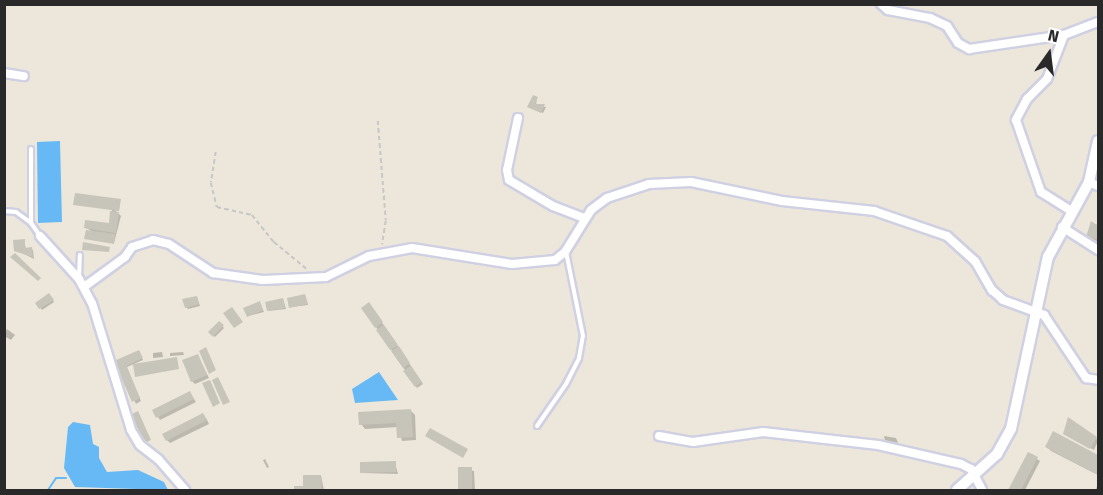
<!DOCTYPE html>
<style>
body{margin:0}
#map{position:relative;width:1103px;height:495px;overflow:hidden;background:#ece7da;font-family:"Fira Sans",sans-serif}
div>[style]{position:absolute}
.water>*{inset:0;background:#67b9f5}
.shadow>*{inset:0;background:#0003}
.stream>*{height:2px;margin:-1px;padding:0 1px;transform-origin:1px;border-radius:1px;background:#67b9f5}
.building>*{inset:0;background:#c7c5b9}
.path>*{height:1.5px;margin-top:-0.75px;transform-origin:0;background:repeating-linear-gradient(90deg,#c7c7c7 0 4.5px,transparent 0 7.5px)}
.roads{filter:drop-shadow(2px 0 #d0d0e3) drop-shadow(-2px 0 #d0d0e3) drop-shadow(0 2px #d0d0e3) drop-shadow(0 -2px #d0d0e3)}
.lane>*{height:4px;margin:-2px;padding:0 2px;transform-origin:2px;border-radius:2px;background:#fff}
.street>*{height:8px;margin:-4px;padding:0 4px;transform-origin:4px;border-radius:4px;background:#fff}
.secondary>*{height:10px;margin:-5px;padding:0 5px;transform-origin:5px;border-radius:5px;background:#fff}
span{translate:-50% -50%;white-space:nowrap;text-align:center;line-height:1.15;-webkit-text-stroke:4.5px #fff;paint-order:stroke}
.frame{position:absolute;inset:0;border:6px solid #292929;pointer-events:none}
.north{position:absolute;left:1019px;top:24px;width:60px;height:60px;-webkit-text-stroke:4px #fff;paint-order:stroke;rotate:14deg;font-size:16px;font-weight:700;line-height:24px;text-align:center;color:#292929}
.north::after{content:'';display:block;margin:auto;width:21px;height:27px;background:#292929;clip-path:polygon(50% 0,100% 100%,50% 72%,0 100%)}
</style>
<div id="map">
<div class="water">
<div style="clip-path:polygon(60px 141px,62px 222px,38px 223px,37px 142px)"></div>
<div style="clip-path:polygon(379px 372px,398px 400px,355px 403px,352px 389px)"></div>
<div style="clip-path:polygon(73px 422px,90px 425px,93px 444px,99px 447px,99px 458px,107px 472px,138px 470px,164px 482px,168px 490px,75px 487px,64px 468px,68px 427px)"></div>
</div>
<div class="shadow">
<div style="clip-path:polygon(537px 98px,536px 105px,546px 107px,543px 113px,531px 108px)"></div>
<div style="clip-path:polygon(120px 201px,119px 211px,115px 210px,121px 216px,114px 243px,86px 228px,110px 225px,112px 210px)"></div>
<div style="clip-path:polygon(1092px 223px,1098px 225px,1098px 242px,1087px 236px)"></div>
<div style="clip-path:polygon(24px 240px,26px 249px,33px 250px,34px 259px,16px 250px)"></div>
<div style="clip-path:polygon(49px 295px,54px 302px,42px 310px,37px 303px)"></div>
<div style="clip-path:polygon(305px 296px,308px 305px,291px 307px)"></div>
<div style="clip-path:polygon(197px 297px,200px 306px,188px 309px,186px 307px)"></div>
<div style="clip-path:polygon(283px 299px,286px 309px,268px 311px)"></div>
<div style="clip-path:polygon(261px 305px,264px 312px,248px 316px)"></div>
<div style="clip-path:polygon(371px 306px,423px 384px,417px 388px,376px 327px)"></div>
<div style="clip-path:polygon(219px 323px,224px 328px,215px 337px,210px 332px)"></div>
<div style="clip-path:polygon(7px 329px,15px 335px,11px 340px,4px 336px)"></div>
<div style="clip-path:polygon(183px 352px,184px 355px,170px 356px,170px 353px)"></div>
<div style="clip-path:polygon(153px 353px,162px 352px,163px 357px,153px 358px)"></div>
<div style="clip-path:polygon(140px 354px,143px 360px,127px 367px,141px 401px,136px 404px,116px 362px)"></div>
<div style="clip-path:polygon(197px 355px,209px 378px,195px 384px,192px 381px)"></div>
<div style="clip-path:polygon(190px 393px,196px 402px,160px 420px,154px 411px)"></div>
<div style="clip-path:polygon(411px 411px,415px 415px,416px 440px,402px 441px,398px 427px,365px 429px,361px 424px)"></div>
<div style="clip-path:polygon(206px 418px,209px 424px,170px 443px,167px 440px)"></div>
<div style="clip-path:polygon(1054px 433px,1098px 456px,1098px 475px,1051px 451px,1047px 447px)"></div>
<div style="clip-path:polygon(884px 436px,896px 438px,898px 443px,885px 441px)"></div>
<div style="clip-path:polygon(1068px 436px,1096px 438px,1098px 441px,1094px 450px)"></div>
<div style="clip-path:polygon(1029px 454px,1040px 461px,1025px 490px,1010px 490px)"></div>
<div style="clip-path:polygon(265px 459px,269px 467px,267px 468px,263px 460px)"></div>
<div style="clip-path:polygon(395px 463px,398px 474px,362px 473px)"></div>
<div style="clip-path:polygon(459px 468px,474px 471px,475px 490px,459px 490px)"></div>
<div style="clip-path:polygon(321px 476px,324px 490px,295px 490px,295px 488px,305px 488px)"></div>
<div style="clip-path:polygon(1098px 483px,1098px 490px,1092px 490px,1096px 489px)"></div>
</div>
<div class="stream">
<div style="left:48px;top:490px;width:14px;rotate:-56deg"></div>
<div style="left:56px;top:478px;width:10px"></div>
</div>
<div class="building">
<div style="clip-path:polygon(533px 95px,538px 97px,535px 104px,545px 104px,541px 113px,527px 107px)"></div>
<div style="clip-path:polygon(75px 193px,121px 199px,119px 211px,73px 205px)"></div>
<div style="clip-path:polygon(110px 211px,119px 212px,116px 233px,84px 228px,85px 220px,109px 223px)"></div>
<div style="clip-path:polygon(1091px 221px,1098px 226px,1098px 239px,1086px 237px)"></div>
<div style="clip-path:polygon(86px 230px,115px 234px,114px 244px,84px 239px)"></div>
<div style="clip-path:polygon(25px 239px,25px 248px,32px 247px,33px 257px,14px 251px,13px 240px)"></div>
<div style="clip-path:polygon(83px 242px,110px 247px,109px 252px,82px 250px)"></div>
<div style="clip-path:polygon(15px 253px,41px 278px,38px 281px,10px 257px)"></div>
<div style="clip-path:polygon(49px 293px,54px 300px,39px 309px,35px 303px)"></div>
<div style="clip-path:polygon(305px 294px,308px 304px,289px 308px,287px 298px)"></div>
<div style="clip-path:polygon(197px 296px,199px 304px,185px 308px,182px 299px)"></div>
<div style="clip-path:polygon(283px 298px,285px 308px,267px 311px,265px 302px)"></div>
<div style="clip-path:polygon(260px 301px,263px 310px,247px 317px,243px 308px)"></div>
<div style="clip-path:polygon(369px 302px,383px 322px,375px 328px,361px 308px)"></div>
<div style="clip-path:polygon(232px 307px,243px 322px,234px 328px,223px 313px)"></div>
<div style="clip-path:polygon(219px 321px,224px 325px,213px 337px,208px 332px)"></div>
<div style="clip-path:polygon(384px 325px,398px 345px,390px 350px,376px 330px)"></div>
<div style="clip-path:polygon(399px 346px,410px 363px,403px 368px,391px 351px)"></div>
<div style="clip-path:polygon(206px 347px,216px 370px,209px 374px,199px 351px)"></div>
<div style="clip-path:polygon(139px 350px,143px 358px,126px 366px,140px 398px,132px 402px,114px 361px)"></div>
<div style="clip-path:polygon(198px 354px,207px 375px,191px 382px,182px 360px)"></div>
<div style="clip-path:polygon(177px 357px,179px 369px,135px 377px,133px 364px)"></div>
<div style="clip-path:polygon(411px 366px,422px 382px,415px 387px,403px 371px)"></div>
<div style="clip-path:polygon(218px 377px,230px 402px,223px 405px,212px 380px)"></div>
<div style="clip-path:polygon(210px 380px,220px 403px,213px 407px,202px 383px)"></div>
<div style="clip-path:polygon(190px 391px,194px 399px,156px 418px,152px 410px)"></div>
<div style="clip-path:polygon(411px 409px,413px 437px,397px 438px,396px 423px,359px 425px,358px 412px)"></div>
<div style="clip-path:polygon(138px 411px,151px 440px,143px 444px,130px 415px)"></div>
<div style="clip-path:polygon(203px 413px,207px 420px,166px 441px,162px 434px)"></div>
<div style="clip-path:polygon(1068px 417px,1097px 437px,1090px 449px,1063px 434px)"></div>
<div style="clip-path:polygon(430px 428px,468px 449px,463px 458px,425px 436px)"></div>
<div style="clip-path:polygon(1053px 431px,1098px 455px,1098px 475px,1045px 447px)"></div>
<div style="clip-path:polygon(1028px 452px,1038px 457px,1021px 490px,1008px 490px)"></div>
<div style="clip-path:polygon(396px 461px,396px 472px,360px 473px,360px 462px)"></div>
<div style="clip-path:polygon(458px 467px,472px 467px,472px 490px,458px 490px)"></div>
<div style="clip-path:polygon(303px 475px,321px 475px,322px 490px,294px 490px,294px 486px,303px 486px)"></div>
</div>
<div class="path">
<div style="left:378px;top:121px;width:100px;rotate:85.4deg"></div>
<div style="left:386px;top:221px;width:24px;rotate:99deg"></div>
<div style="left:216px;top:152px;width:31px;rotate:99deg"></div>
<div style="left:211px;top:183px;width:25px;rotate:76deg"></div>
<div style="left:217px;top:207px;width:36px;rotate:13deg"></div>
<div style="left:252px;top:215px;width:35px;rotate:51deg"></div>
<div style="left:274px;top:242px;width:44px;rotate:39.5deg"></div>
</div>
<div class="roads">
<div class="lane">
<div style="left:4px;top:211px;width:12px;rotate:5deg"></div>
<div style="left:16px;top:212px;width:19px;rotate:36deg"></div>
<div style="left:31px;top:223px;width:16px;rotate:55deg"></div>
<div style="left:31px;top:223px;width:74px;rotate:-90deg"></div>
<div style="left:79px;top:279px;width:24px;rotate:-88deg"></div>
<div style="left:537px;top:426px;width:51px;rotate:-55.4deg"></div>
<div style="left:566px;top:384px;width:29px;rotate:-63deg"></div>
<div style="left:579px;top:358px;width:22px;rotate:-80deg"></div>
<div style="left:583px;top:336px;width:86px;rotate:-101.4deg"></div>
</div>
<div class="street">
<div style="left:881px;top:4px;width:9px;rotate:41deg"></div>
<div style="left:888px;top:10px;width:43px;rotate:10.8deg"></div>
<div style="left:930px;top:18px;width:19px;rotate:25deg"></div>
<div style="left:947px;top:26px;width:20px;rotate:57deg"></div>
<div style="left:958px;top:43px;width:13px;rotate:29deg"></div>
<div style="left:969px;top:49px;width:96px;rotate:-8.4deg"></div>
<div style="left:1064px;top:35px;width:36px;rotate:-21deg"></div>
<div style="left:1064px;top:35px;width:47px;rotate:111.1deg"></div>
<div style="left:1047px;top:79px;width:28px;rotate:135deg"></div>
<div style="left:1027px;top:99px;width:24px;rotate:118deg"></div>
<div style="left:1016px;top:120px;width:76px;rotate:70.9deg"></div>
<div style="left:1041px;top:192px;width:36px;rotate:32deg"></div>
<div style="left:4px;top:73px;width:20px;rotate:9deg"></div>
<div style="left:518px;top:118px;width:53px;rotate:101.9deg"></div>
<div style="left:507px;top:170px;width:10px;rotate:79deg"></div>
<div style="left:509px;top:180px;width:51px;rotate:30.6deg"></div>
<div style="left:553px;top:206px;width:34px;rotate:21deg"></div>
<div style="left:1089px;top:182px;width:10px;rotate:24deg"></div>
<div style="left:1062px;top:227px;width:43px;rotate:32.6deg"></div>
<div style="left:40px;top:236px;width:58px;rotate:47.8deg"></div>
<div style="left:79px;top:279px;width:27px;rotate:62deg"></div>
<div style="left:92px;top:303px;width:133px;rotate:72.9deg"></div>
<div style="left:131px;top:430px;width:17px;rotate:59deg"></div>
<div style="left:140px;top:445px;width:24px;rotate:38deg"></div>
<div style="left:159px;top:460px;width:40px;rotate:49deg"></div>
<div style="left:84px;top:287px;width:51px;rotate:-36.2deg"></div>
<div style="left:125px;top:257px;width:12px;rotate:-55deg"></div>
<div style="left:132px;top:247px;width:22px;rotate:-18deg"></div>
<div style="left:153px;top:240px;width:16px;rotate:14deg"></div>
<div style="left:169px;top:244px;width:53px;rotate:33.4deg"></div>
<div style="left:213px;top:273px;width:50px;rotate:8deg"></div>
<div style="left:263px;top:280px;width:63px;rotate:-2.7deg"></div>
<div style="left:326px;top:277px;width:48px;rotate:-26deg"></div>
<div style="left:369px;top:256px;width:44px;rotate:-10.5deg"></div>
<div style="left:412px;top:248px;width:101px;rotate:9.1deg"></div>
<div style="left:512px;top:264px;width:43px;rotate:-5.3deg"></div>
<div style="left:555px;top:260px;width:13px;rotate:-39deg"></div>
<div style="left:565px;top:252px;width:49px;rotate:-58.2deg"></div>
<div style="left:591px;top:210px;width:20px;rotate:-37deg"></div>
<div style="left:607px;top:198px;width:44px;rotate:-18.4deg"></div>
<div style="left:649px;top:184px;width:42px;rotate:-2.7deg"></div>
<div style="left:691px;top:182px;width:93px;rotate:11.8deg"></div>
<div style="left:782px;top:201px;width:93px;rotate:6.2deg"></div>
<div style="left:874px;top:211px;width:77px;rotate:18.9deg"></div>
<div style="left:947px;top:236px;width:38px;rotate:42deg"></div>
<div style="left:975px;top:261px;width:34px;rotate:60deg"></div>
<div style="left:992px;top:290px;width:15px;rotate:42deg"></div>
<div style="left:1003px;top:300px;width:44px;rotate:20.1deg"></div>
<div style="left:1044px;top:315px;width:76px;rotate:56.3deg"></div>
<div style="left:1086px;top:378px;width:12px;rotate:9deg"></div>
<div style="left:659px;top:436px;width:35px;rotate:10deg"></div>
<div style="left:693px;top:442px;width:71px;rotate:-8.1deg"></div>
<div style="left:763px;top:432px;width:116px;rotate:6.4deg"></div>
<div style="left:878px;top:445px;width:85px;rotate:12.9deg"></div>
<div style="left:961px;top:464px;width:11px;rotate:27deg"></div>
<div style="left:971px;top:469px;width:24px;rotate:62deg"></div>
</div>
<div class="secondary">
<div style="left:957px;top:490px;width:54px;rotate:-42deg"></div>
<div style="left:997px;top:454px;width:29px;rotate:-61deg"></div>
<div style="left:1011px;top:429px;width:176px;rotate:-77.9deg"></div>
<div style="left:1048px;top:257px;width:85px;rotate:-61.3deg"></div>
<div style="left:1089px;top:182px;width:42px;rotate:-77.6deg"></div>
</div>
</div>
<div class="frame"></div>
<div class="north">N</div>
</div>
